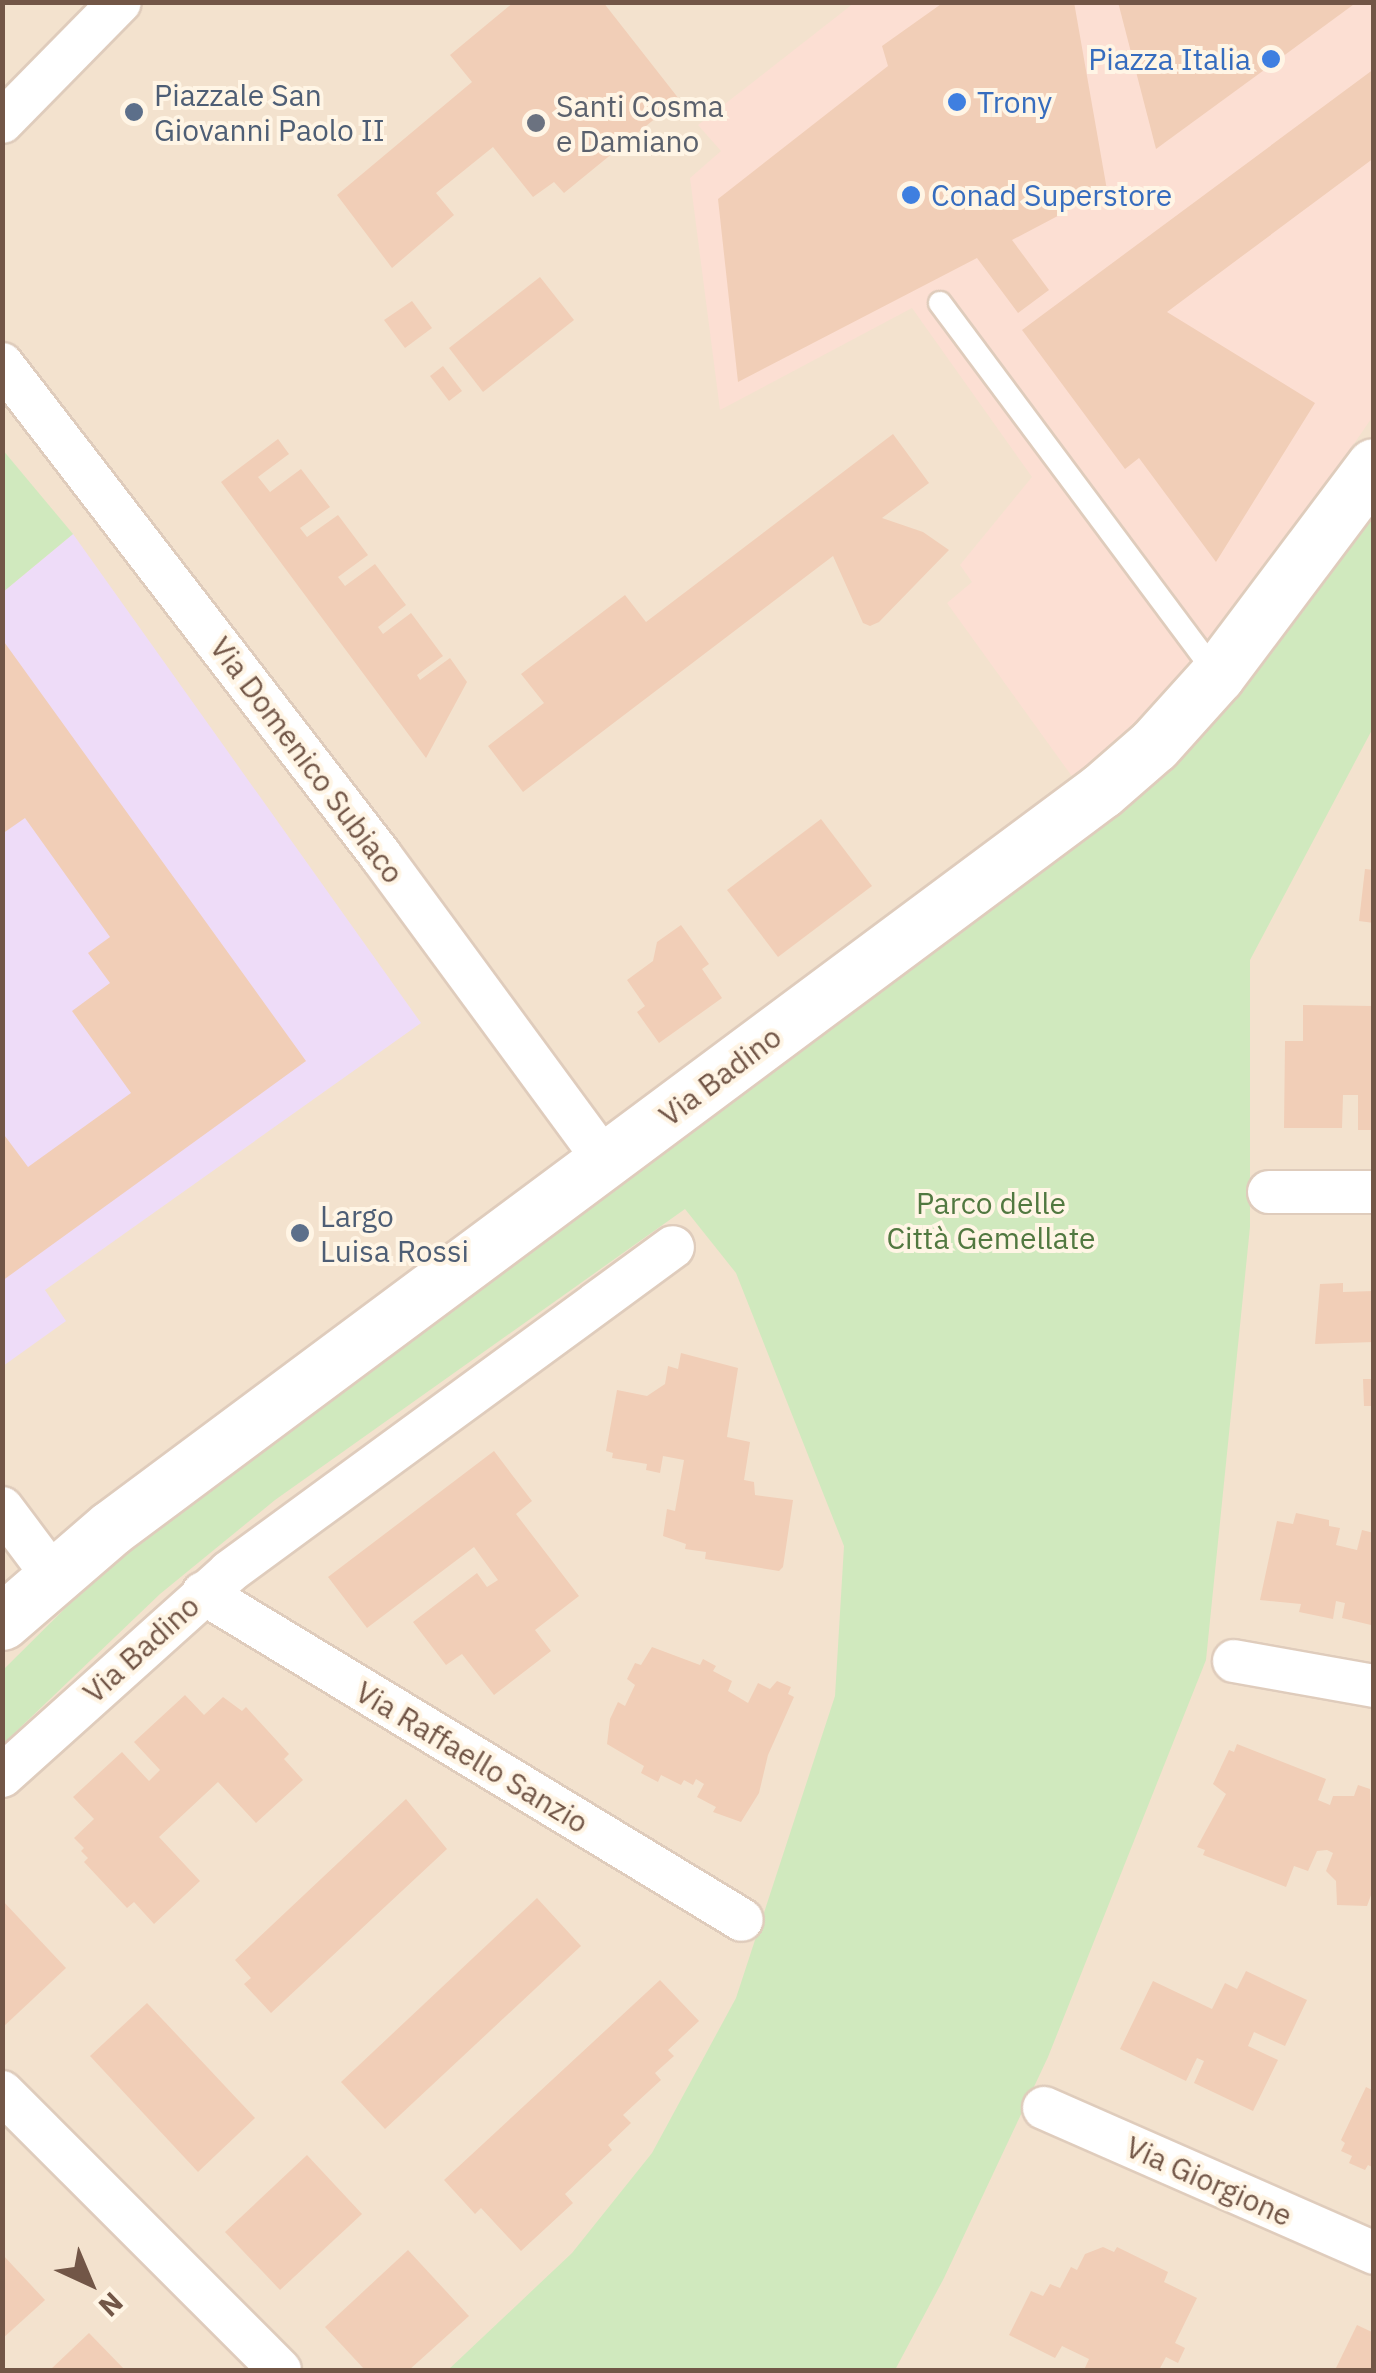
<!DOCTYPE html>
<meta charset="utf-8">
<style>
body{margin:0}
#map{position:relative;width:1376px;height:2373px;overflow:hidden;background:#fcf1df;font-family:"IBM Plex Sans",sans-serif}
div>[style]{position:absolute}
.residential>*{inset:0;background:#f3e2ce}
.commercial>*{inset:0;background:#fcdfd3}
.education>*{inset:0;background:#eedcf8}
.green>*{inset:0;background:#d0e9be}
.building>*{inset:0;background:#f1ceb7}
.roads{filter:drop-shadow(2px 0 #dfccbc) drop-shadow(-2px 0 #dfccbc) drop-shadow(0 2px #dfccbc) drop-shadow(0 -2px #dfccbc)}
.lane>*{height:22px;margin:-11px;padding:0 11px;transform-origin:11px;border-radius:11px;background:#fff}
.street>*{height:42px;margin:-21px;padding:0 21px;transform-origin:21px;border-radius:21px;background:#fff}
.secondary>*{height:55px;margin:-27.5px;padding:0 27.5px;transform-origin:27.5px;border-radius:27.5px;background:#fff}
.dots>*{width:28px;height:28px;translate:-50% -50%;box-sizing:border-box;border:5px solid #fff5e5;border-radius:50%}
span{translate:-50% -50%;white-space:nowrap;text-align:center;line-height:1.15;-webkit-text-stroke:8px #fff5e5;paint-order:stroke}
.shop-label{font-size:30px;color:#366cbe}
.right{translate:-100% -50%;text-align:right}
.left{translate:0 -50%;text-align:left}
.service-label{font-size:30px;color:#4e5e75}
.worship-label{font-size:30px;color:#5b616d}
.street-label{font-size:30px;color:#725647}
.park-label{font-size:30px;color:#517840}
.frame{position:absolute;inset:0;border:5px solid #725647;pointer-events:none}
.north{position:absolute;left:40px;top:2233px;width:100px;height:100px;-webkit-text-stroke:8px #fff5e5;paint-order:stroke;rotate:136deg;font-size:28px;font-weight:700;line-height:40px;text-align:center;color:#725647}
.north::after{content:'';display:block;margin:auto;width:35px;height:45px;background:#725647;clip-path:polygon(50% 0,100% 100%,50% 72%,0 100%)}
</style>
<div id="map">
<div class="residential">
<div style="clip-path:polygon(3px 3px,1373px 3px,1373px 2370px,3px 2370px)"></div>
</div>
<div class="commercial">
<div style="clip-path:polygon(854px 3px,1373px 3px,1373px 416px,1220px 640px,1146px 725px,1076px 782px,947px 603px,972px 582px,960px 565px,1032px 477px,912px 308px,720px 410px,690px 178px,721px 151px,698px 125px)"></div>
</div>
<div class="education">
<div style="clip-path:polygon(73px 534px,421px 1023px,45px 1290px,66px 1321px,3px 1366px,3px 592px)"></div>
</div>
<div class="green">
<div style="clip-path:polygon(2px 449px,73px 534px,3px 592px,2px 592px)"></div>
<div style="clip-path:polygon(1373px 500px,1373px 728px,1250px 960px,1250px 1227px,1206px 1660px,1048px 2057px,944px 2278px,895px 2370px,448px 2370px,572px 2253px,652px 2153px,736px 1998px,835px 1696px,844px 1546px,736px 1273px,685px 1209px,275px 1500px,160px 1594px,3px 1744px,3px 1670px,155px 1519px,1131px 791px)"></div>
</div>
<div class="building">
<div style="clip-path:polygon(514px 2px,603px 2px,679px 99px,564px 193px,554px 182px,533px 197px,493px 147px,436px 193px,454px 215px,392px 268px,337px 195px,472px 82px,450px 55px)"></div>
<div style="clip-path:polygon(944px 2px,1074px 2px,1107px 190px,1012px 240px,1049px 290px,1018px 313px,977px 258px,738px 382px,718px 199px,888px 66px,882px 46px)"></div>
<div style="clip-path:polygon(1118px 2px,1357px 2px,1156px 149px)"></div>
<div style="clip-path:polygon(1374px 69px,1374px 158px,1167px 312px,1315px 403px,1216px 562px,1139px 458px,1125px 469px,1022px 330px)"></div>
<div style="clip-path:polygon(540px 277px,574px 320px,483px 392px,449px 348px)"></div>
<div style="clip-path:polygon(412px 301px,432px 328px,405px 348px,384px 320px)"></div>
<div style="clip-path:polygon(443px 366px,462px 391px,449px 401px,430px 376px)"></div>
<div style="clip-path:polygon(893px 434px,929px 483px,882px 518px,923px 532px,949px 550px,879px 622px,870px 626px,863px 623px,833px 556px,523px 792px,488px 746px,544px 703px,521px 674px,625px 595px,646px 622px)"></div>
<div style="clip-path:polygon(278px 439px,289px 454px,258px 477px,270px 492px,301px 469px,330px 507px,300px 528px,307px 537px,338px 515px,368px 555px,338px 577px,345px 586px,375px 564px,406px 605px,378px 627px,383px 634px,411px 613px,443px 656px,417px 675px,420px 680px,450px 658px,467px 682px,426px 758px,221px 482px)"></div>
<div style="clip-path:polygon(2px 639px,306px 1061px,2px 1281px,2px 1132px,28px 1167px,131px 1093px,72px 1011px,110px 983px,88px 953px,110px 937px,25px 818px,2px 834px)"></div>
<div style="clip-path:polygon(821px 819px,872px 886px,778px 957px,727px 890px)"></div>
<div style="clip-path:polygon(1365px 869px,1374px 870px,1374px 923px,1359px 921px)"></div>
<div style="clip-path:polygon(681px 925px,709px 964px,702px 969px,722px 998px,659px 1043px,637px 1012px,645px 1006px,627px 980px,653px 961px,657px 942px)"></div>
<div style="clip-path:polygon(1303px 1005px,1374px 1006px,1374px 1130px,1358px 1130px,1358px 1095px,1343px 1095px,1342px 1128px,1284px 1128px,1285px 1041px,1303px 1041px)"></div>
<div style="clip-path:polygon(1343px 1283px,1343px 1292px,1374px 1291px,1374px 1342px,1315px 1344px,1320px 1284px)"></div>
<div style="clip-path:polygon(681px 1353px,738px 1368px,727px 1437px,750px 1442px,744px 1480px,754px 1482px,755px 1495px,793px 1500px,783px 1567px,779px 1571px,705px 1559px,706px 1552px,685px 1549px,686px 1544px,663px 1536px,667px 1509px,675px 1511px,684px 1460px,663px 1456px,660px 1473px,646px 1470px,647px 1464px,612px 1458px,613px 1453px,606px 1451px,617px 1390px,647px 1396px,665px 1384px,668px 1366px,678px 1369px)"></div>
<div style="clip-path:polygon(1363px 1379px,1374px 1379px,1374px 1406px,1364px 1406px)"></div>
<div style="clip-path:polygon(494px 1451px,532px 1501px,516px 1514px,579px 1596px,535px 1630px,551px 1651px,494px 1695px,462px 1654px,446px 1665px,413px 1622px,477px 1573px,487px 1587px,498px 1580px,474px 1547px,367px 1628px,328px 1577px)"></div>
<div style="clip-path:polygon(1296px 1513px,1329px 1520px,1329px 1526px,1340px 1528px,1336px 1545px,1357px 1550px,1362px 1530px,1374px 1533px,1371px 1625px,1342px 1618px,1345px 1603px,1336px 1601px,1333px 1619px,1299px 1612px,1301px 1604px,1260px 1600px,1277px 1521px,1293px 1524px)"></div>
<div style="clip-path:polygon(652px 1647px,700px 1665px,703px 1659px,716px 1666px,713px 1671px,732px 1681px,728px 1691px,748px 1703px,758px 1683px,770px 1689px,777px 1681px,791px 1687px,788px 1694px,794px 1697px,768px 1755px,759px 1793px,741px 1822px,713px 1812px,716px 1807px,697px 1797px,704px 1784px,696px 1779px,693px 1785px,684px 1780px,681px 1785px,661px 1775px,658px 1782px,641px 1773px,644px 1766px,607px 1744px,610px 1719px,618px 1702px,625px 1706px,635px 1685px,627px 1679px,635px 1663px,641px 1665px)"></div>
<div style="clip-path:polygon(185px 1695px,204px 1715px,223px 1697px,242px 1711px,246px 1707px,289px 1754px,284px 1759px,303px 1780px,256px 1823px,218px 1782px,159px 1837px,200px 1881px,154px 1924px,134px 1902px,127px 1908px,84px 1862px,88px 1858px,81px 1851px,84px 1848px,74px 1838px,94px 1819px,73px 1797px,122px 1752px,149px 1781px,160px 1770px,134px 1742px)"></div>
<div style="clip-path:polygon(1237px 1744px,1326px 1779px,1318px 1800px,1330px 1805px,1333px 1796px,1354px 1796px,1358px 1785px,1370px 1789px,1374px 1887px,1367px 1906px,1337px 1905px,1336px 1881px,1326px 1871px,1333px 1853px,1327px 1850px,1317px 1851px,1308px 1871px,1294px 1866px,1286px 1887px,1203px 1855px,1205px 1850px,1197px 1847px,1226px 1794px,1213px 1784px,1229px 1750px,1234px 1752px)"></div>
<div style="clip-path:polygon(406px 1799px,447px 1849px,271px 2013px,244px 1984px,251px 1978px,235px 1960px)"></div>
<div style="clip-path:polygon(537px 1898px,581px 1946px,385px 2129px,341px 2082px)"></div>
<div style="clip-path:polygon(2px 1900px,66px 1968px,2px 2028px)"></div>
<div style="clip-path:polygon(1246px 1971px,1307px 2000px,1285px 2046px,1254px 2032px,1248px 2046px,1278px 2060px,1253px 2111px,1194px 2083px,1204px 2061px,1197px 2058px,1186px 2081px,1120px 2049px,1153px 1981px,1212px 2009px,1225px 1983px,1237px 1989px)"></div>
<div style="clip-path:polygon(660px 1980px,699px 2021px,668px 2050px,674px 2056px,655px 2073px,661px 2080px,623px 2115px,631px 2123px,608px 2145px,612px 2150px,565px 2194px,573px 2203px,521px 2251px,481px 2208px,475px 2214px,444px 2180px)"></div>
<div style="clip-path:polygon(147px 2003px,255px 2118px,198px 2172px,90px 2056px)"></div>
<div style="clip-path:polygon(1366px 2087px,1374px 2091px,1374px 2168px,1368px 2165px,1365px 2170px,1349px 2163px,1352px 2156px,1341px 2151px,1345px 2143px,1341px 2140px)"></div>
<div style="clip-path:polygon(307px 2155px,362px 2214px,280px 2290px,225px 2232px)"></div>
<div style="clip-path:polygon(1103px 2247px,1114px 2252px,1117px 2247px,1168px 2272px,1164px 2282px,1197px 2298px,1175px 2343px,1185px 2348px,1178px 2363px,1166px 2357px,1159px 2370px,1084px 2370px,1089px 2359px,1062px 2346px,1055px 2358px,1009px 2335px,1031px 2291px,1043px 2296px,1050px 2284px,1060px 2288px,1071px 2267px,1077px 2270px,1085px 2254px)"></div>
<div style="clip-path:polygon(408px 2250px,469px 2316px,409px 2370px,365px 2370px,325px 2327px)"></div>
<div style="clip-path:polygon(2px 2254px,45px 2300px,2px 2339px)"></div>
<div style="clip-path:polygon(1357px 2325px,1374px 2333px,1374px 2370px,1335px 2370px)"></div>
<div style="clip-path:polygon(89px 2333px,125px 2370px,50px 2370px)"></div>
</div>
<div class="roads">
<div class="lane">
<div style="left:940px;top:303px;width:464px;rotate:53.3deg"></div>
</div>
<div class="street">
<div style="left:2px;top:122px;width:168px;rotate:-45.5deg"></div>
<div style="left:2px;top:364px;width:621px;rotate:52.39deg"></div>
<div style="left:381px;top:856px;width:378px;rotate:53.7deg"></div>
<div style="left:1269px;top:1192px;width:105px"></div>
<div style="left:2px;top:1508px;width:85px;rotate:53.1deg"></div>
<div style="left:203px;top:1593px;width:630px;rotate:31.24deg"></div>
<div style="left:1234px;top:1661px;width:142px;rotate:10.1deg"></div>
<div style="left:2px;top:1776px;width:305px;rotate:-41.9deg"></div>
<div style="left:229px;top:1572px;width:550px;rotate:-36.2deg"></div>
<div style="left:2px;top:2092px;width:393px;rotate:45deg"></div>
<div style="left:1044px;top:2108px;width:360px;rotate:23.7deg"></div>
</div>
<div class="secondary">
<div style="left:2px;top:1622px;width:144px;rotate:-40.8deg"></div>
<div style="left:111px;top:1528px;width:1234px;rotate:-36.67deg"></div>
<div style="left:1101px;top:791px;width:70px;rotate:-41deg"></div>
<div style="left:1154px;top:745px;width:94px;rotate:-48deg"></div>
<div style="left:1217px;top:675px;width:261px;rotate:-53.1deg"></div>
</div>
</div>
<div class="dots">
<div style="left:1271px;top:59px;background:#3f7fe0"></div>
<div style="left:957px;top:102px;background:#3f7fe0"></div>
<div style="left:134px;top:112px;background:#5c6f8a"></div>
<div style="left:536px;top:123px;background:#6b7280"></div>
<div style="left:911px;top:195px;background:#3f7fe0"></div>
<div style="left:300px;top:1233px;background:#5c6f8a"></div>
</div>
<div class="shop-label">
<span class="right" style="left:1251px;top:59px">Piazza Italia</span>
<span class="left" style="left:977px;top:102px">Trony</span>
<span class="left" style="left:931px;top:195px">Conad Superstore</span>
</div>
<div class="service-label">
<span class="left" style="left:154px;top:112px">Piazzale San<br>Giovanni Paolo II</span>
<span class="left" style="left:320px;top:1233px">Largo<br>Luisa Rossi</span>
</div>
<div class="worship-label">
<span class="left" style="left:556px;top:123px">Santi Cosma<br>e Damiano</span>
</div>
<div class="street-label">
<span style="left:307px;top:760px;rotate:53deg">Via Domenico Subiaco</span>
<span style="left:720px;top:1076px;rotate:-37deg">Via Badino</span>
<span style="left:141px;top:1649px;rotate:-42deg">Via Badino</span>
<span style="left:472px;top:1757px;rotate:31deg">Via Raffaello Sanzio</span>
<span style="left:1209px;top:2181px;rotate:24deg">Via Giorgione</span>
</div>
<div class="park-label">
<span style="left:991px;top:1220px">Parco delle<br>Città Gemellate</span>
</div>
<div class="frame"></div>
<div class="north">N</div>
</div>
